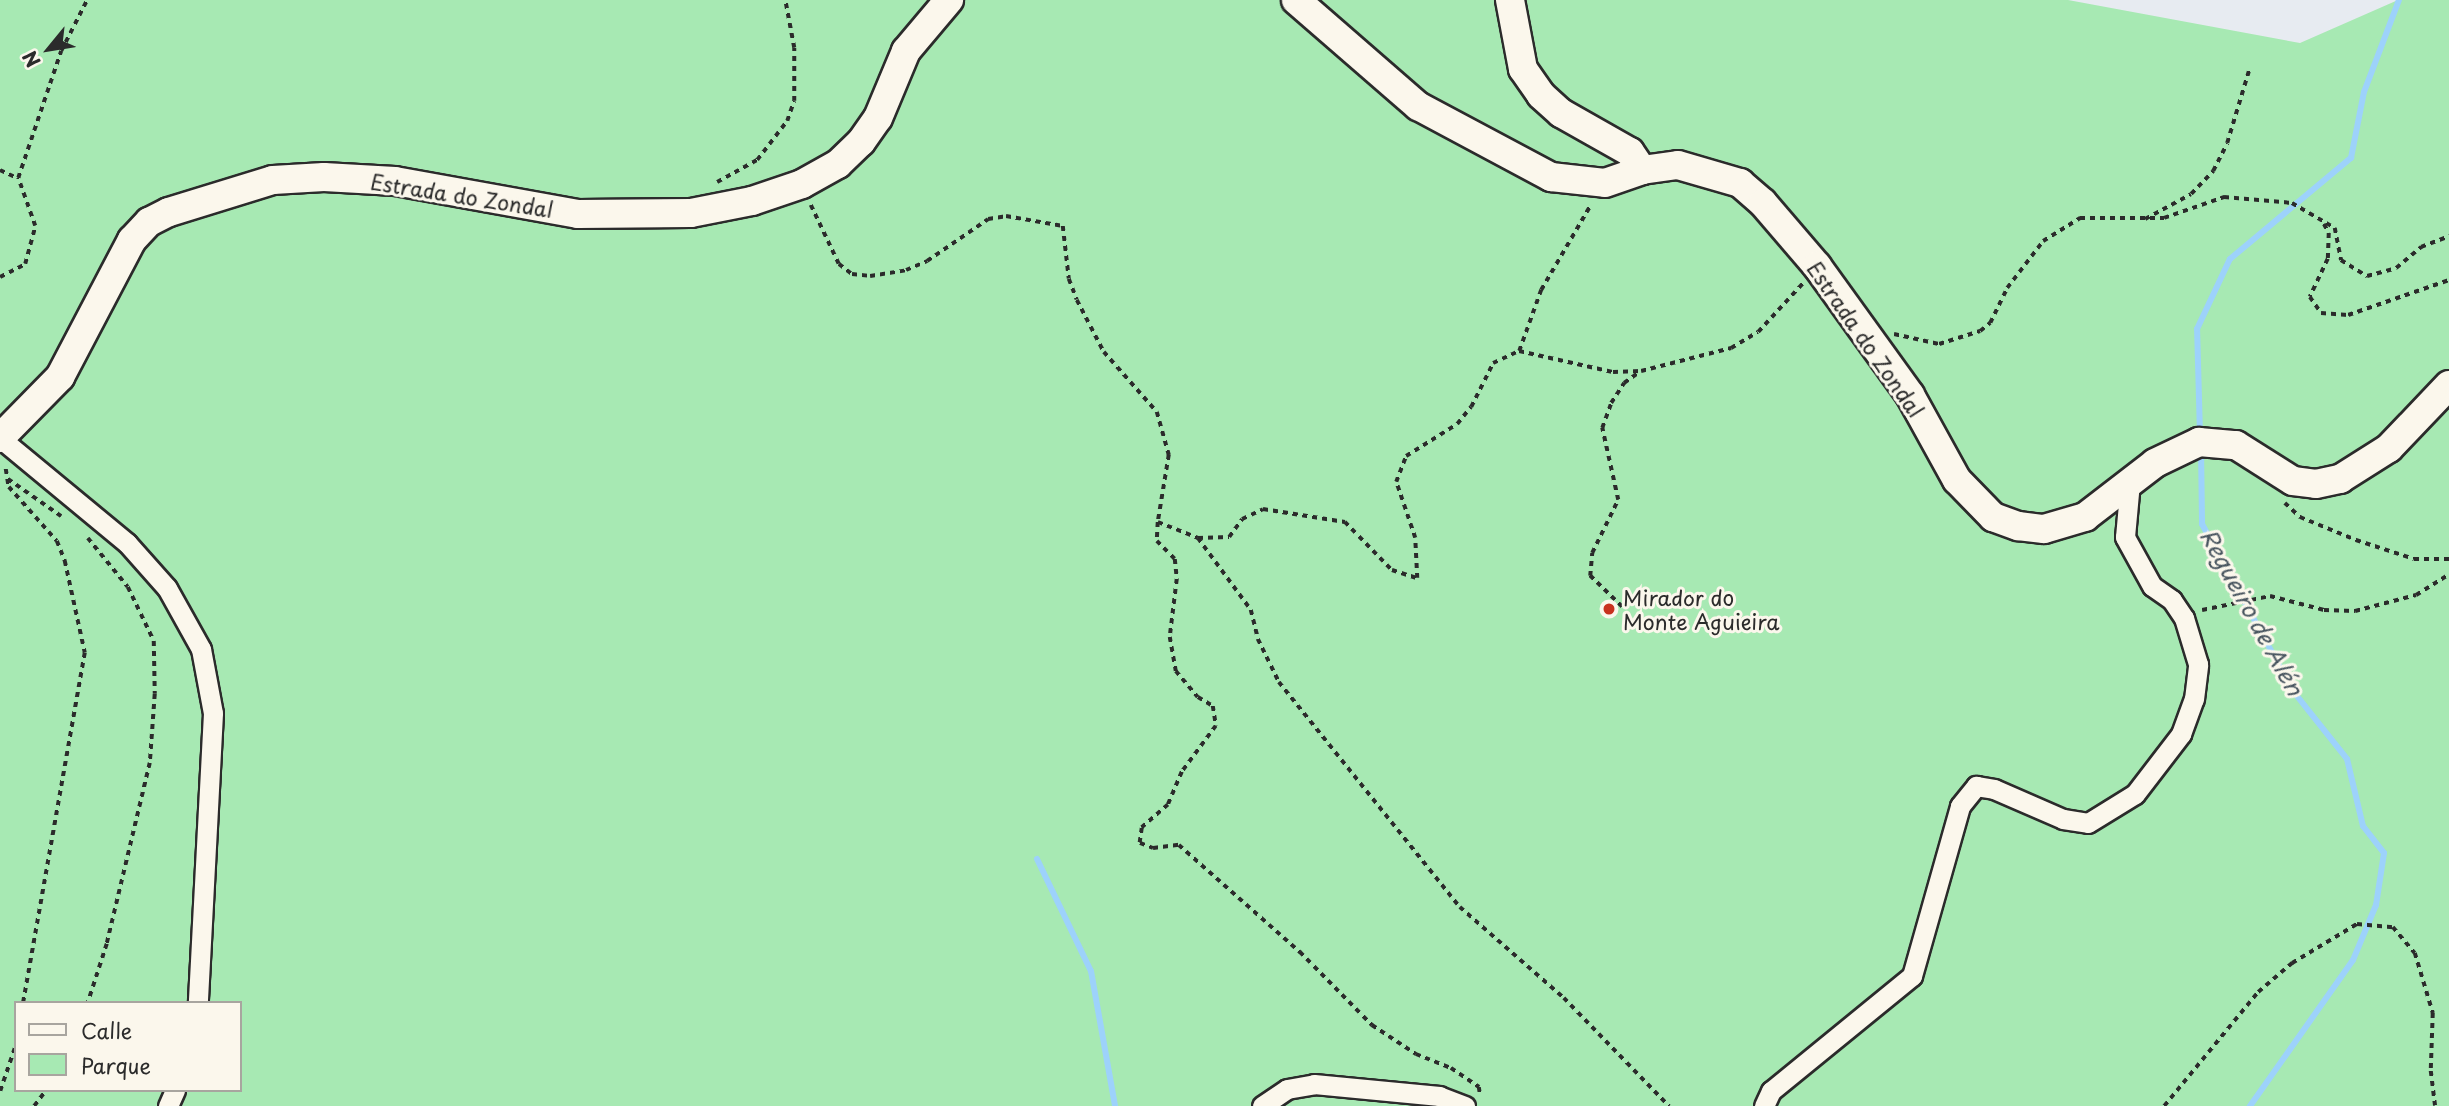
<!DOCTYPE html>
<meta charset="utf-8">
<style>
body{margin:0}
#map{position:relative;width:2449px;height:1106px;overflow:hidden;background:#e7ebf1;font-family:"Playpen Sans",sans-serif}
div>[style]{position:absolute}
.green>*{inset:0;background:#a7e9b3}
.stream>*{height:6px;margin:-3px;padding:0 3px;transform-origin:3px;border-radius:3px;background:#9dd2fb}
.path>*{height:3.5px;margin-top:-1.75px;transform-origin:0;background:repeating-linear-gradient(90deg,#2b2b2b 0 5px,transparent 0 10px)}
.roads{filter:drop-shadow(2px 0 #2b2b2b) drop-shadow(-2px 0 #2b2b2b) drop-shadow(0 2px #2b2b2b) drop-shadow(0 -2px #2b2b2b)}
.street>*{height:19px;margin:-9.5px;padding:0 9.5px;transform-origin:9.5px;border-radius:9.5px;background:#fbf7ec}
.secondary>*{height:28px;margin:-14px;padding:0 14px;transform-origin:14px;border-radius:14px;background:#fbf7ec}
.dots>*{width:19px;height:19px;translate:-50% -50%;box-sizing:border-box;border:4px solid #fbf7ec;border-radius:50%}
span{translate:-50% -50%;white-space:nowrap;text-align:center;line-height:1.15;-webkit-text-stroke:6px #fbf7ec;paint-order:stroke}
.street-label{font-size:21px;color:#2b2b2b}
.poi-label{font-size:21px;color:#2b2b2b}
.left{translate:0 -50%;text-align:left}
.water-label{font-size:23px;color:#48555f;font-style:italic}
.legend{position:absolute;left:14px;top:1001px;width:228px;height:91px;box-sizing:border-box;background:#fbf7ec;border:2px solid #a8a59f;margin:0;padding:9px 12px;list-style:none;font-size:21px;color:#2b2b2b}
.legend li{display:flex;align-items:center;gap:14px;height:35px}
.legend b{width:35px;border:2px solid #a8a59f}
.north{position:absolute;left:14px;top:14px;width:70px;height:70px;-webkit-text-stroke:5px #fbf7ec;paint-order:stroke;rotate:240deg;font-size:19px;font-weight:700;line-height:28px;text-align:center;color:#2b2b2b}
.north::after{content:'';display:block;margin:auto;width:24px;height:32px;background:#2b2b2b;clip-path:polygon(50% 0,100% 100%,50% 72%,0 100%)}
</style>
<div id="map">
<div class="green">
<div style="clip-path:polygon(evenodd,0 0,2068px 0,2300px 43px,2398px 0,2449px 0,2449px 1106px,0 1106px,0 0,16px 1003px,240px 1003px,240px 1090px,16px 1090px,16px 1003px)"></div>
</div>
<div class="stream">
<div style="left:2200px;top:434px;width:105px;rotate:-91.6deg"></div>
<div style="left:2197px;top:329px;width:77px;rotate:-64.8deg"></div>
<div style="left:2230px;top:259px;width:158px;rotate:-39.9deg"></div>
<div style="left:2351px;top:158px;width:67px;rotate:-78.9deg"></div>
<div style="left:2364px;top:92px;width:98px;rotate:-69.2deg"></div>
<div style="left:2201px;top:448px;width:76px;rotate:89.2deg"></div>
<div style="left:2202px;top:524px;width:190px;rotate:61.4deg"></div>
<div style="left:2293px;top:691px;width:87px;rotate:51.5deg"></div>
<div style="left:2347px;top:759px;width:69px;rotate:76.6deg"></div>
<div style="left:2363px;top:826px;width:34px;rotate:52deg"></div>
<div style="left:2384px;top:853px;width:53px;rotate:98.7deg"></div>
<div style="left:2376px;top:905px;width:60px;rotate:112.7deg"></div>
<div style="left:2353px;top:960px;width:179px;rotate:125.2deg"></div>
<div style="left:1037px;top:859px;width:124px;rotate:64.3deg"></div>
<div style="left:1091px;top:971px;width:137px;rotate:79.9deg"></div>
</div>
<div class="path">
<div style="left:0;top:170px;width:19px;rotate:25deg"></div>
<div style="left:717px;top:182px;width:46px;rotate:-28.8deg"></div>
<div style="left:757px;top:160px;width:49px;rotate:-52.4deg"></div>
<div style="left:787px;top:121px;width:21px;rotate:-71deg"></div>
<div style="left:794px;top:101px;width:53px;rotate:-90deg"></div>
<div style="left:794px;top:48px;width:49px;rotate:-100.6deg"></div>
<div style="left:811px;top:205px;width:65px;rotate:64.6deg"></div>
<div style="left:839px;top:264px;width:16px;rotate:38deg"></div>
<div style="left:852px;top:274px;width:18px;rotate:6deg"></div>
<div style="left:870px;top:276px;width:36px;rotate:-9deg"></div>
<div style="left:906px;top:270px;width:23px;rotate:-23deg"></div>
<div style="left:927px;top:261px;width:74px;rotate:-34.5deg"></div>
<div style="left:988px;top:219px;width:18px;rotate:-9deg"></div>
<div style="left:1006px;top:216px;width:58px;rotate:10deg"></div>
<div style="left:1063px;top:226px;width:53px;rotate:83.5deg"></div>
<div style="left:1069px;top:279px;width:22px;rotate:69deg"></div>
<div style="left:1077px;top:300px;width:59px;rotate:62.6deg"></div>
<div style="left:1104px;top:352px;width:80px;rotate:48.5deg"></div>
<div style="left:1157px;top:412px;width:45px;rotate:74.4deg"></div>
<div style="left:1169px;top:455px;width:68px;rotate:99.3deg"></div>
<div style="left:1158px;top:522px;width:43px;rotate:21.8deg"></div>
<div style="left:1198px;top:538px;width:89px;rotate:53.6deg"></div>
<div style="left:1251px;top:610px;width:30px;rotate:76deg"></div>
<div style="left:1258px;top:639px;width:48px;rotate:64deg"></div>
<div style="left:1279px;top:682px;width:289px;rotate:51.2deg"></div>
<div style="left:1460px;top:907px;width:138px;rotate:41.2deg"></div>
<div style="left:1564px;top:998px;width:151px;rotate:45.8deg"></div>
<div style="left:2145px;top:219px;width:52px;rotate:-28.5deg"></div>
<div style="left:2191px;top:194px;width:32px;rotate:-46deg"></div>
<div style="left:2213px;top:171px;width:31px;rotate:-63deg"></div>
<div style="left:2227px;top:143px;width:79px;rotate:-73.2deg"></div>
<div style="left:2324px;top:224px;width:10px;rotate:61deg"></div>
<div style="left:2329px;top:233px;width:26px;rotate:92deg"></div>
<div style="left:2328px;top:259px;width:42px;rotate:115.3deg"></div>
<div style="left:2310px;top:297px;width:19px;rotate:55deg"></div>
<div style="left:2321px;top:313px;width:27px;rotate:4deg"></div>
<div style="left:2348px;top:315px;width:107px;rotate:-19.1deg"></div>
<div style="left:0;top:277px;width:28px;rotate:-27deg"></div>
<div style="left:25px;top:264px;width:39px;rotate:-75deg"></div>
<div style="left:35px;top:226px;width:51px;rotate:-109.5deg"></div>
<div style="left:18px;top:178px;width:134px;rotate:-71.3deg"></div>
<div style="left:61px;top:51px;width:57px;rotate:-63deg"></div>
<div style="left:1894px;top:334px;width:46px;rotate:12.5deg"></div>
<div style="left:1939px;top:344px;width:43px;rotate:-17.6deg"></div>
<div style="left:1980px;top:331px;width:13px;rotate:-39deg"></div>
<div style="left:1990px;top:323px;width:39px;rotate:-64deg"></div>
<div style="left:2007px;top:288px;width:59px;rotate:-52.5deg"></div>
<div style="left:2043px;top:241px;width:44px;rotate:-31.9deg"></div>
<div style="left:2080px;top:218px;width:84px"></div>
<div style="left:2164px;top:218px;width:64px;rotate:-19.3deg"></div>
<div style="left:2224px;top:197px;width:68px;rotate:5deg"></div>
<div style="left:2292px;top:203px;width:50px;rotate:30.2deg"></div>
<div style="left:2335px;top:228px;width:33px;rotate:79deg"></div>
<div style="left:2341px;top:260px;width:31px;rotate:32deg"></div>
<div style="left:2367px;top:276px;width:30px;rotate:-15deg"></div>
<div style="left:2396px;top:268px;width:33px;rotate:-40deg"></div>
<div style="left:2421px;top:247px;width:30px;rotate:-21deg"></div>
<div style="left:1519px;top:351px;width:65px;rotate:-70.2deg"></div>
<div style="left:1541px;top:290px;width:97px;rotate:-59.7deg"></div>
<div style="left:6px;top:469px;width:18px;rotate:81deg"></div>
<div style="left:9px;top:487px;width:72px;rotate:48.4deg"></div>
<div style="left:57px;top:541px;width:22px;rotate:68deg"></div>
<div style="left:65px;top:561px;width:94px;rotate:77.7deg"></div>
<div style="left:85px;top:653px;width:355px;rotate:100deg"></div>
<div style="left:8px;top:479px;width:65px;rotate:34.9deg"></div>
<div style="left:2285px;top:503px;width:21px;rotate:43deg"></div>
<div style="left:2300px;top:517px;width:61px;rotate:22.3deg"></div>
<div style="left:2356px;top:540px;width:61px;rotate:18.1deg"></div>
<div style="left:2414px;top:559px;width:35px"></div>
<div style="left:1158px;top:522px;width:19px;rotate:93deg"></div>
<div style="left:1157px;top:541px;width:25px;rotate:45deg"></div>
<div style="left:1175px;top:559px;width:20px;rotate:84deg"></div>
<div style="left:1177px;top:579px;width:58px;rotate:96.9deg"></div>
<div style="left:1170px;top:637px;width:35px;rotate:80deg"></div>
<div style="left:1176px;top:671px;width:34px;rotate:50deg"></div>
<div style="left:1198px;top:697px;width:17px;rotate:31deg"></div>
<div style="left:1213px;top:706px;width:20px;rotate:81deg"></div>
<div style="left:1216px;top:726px;width:57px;rotate:126.5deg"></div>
<div style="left:1182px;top:772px;width:36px;rotate:113deg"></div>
<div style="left:1168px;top:805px;width:35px;rotate:139deg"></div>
<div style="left:1142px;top:828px;width:15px;rotate:98deg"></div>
<div style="left:1140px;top:843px;width:14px;rotate:21deg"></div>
<div style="left:1153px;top:848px;width:26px;rotate:-7deg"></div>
<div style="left:1179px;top:845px;width:162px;rotate:41.5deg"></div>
<div style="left:1300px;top:952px;width:103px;rotate:45.4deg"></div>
<div style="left:1372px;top:1025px;width:53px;rotate:33.4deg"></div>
<div style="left:1416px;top:1054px;width:38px;rotate:22deg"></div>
<div style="left:1451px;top:1068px;width:34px;rotate:34deg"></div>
<div style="left:1479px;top:1087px;width:6px;rotate:81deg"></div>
<div style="left:88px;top:538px;width:63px;rotate:50.8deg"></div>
<div style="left:128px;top:587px;width:60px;rotate:64.3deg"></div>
<div style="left:154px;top:641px;width:53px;rotate:88.9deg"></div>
<div style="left:155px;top:694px;width:69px;rotate:94.1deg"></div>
<div style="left:150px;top:763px;width:186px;rotate:103.4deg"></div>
<div style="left:107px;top:944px;width:62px;rotate:107.9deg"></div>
<div style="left:1198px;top:538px;width:31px;rotate:-2deg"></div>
<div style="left:1229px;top:537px;width:22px;rotate:-54deg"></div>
<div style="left:1242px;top:519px;width:23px;rotate:-25deg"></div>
<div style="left:1263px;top:509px;width:83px;rotate:9deg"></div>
<div style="left:1345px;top:522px;width:67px;rotate:45.6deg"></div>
<div style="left:1392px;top:570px;width:26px;rotate:18deg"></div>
<div style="left:1417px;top:578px;width:40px;rotate:-92.9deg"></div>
<div style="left:1415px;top:538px;width:59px;rotate:-108.7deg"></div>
<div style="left:1396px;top:482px;width:28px;rotate:-69deg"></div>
<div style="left:1406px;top:456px;width:60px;rotate:-32.1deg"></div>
<div style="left:1457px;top:424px;width:22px;rotate:-51deg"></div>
<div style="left:1471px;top:407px;width:49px;rotate:-63.4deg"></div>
<div style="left:1493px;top:363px;width:29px;rotate:-25deg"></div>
<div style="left:1519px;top:351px;width:96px;rotate:12.6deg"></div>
<div style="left:1613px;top:372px;width:28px;rotate:-2deg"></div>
<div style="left:1641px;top:371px;width:93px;rotate:-14.3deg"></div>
<div style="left:1731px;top:348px;width:31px;rotate:-31deg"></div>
<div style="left:1758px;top:332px;width:67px;rotate:-47.4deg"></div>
<div style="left:1622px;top:607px;width:45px;rotate:-135.9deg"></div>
<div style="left:1590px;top:576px;width:23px;rotate:-85deg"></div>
<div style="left:1592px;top:553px;width:59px;rotate:-63.9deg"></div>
<div style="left:1618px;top:500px;width:74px;rotate:-102.5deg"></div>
<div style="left:1602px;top:428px;width:27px;rotate:-70deg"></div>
<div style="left:1611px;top:403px;width:24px;rotate:-57deg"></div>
<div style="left:1624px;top:383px;width:19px;rotate:-36deg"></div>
<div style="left:2202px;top:610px;width:69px;rotate:-11.6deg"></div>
<div style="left:2270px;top:596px;width:56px;rotate:14.5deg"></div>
<div style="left:2324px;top:610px;width:31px;rotate:2deg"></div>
<div style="left:2355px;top:611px;width:63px;rotate:-14.7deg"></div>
<div style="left:2416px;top:595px;width:39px;rotate:-32deg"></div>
<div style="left:0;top:1091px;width:50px;rotate:-71.2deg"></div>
<div style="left:34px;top:1106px;width:20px;rotate:-53deg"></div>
<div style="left:2164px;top:1106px;width:148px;rotate:-50.5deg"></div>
<div style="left:2258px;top:992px;width:45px;rotate:-40.5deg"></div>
<div style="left:2292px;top:963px;width:76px;rotate:-31deg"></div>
<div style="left:2357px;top:924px;width:36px;rotate:5deg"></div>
<div style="left:2393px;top:927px;width:34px;rotate:50deg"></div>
<div style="left:2415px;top:953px;width:63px;rotate:73.3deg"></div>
<div style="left:2433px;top:1013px;width:58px;rotate:92deg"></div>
<div style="left:2431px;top:1071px;width:35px;rotate:83deg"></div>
</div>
<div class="roads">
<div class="street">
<div style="left:0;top:438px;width:165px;rotate:39.6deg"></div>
<div style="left:127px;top:543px;width:60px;rotate:48.4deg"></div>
<div style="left:167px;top:588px;width:70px;rotate:60.9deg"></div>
<div style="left:201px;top:649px;width:65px;rotate:79.4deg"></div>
<div style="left:213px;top:713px;width:290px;rotate:93deg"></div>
<div style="left:168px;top:1106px;width:17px;rotate:-66deg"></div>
<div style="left:1262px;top:1106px;width:30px;rotate:-34deg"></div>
<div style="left:1287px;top:1089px;width:27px;rotate:-10deg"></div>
<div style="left:1314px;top:1084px;width:126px;rotate:5.5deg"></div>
<div style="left:1439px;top:1096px;width:28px;rotate:21deg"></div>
<div style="left:1764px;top:1106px;width:17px;rotate:-65deg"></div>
<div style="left:1771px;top:1091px;width:182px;rotate:-39.2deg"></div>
<div style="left:1912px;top:976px;width:177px;rotate:-74.2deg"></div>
<div style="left:1960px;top:806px;width:26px;rotate:-51deg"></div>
<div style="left:1976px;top:786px;width:18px;rotate:9deg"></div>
<div style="left:1994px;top:789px;width:75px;rotate:23.5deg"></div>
<div style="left:2063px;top:819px;width:25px;rotate:9deg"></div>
<div style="left:2088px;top:823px;width:55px;rotate:-31.7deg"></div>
<div style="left:2135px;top:794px;width:76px;rotate:-52.5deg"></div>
<div style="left:2181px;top:734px;width:37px;rotate:-70deg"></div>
<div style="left:2194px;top:699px;width:35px;rotate:-83deg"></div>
<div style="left:2198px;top:664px;width:48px;rotate:-106.9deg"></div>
<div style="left:2184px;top:618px;width:22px;rotate:-124deg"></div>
<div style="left:2172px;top:600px;width:24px;rotate:-145deg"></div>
<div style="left:2152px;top:586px;width:56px;rotate:-118.9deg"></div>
<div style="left:2125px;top:537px;width:55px;rotate:-84.8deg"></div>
</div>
<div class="secondary">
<div style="left:1296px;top:0;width:162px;rotate:41deg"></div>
<div style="left:1418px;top:106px;width:151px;rotate:28.1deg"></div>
<div style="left:1551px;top:177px;width:54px;rotate:6.3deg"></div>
<div style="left:1605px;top:183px;width:39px;rotate:-19deg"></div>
<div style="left:1642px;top:170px;width:36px;rotate:-8deg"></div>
<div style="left:1678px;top:165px;width:65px;rotate:16.2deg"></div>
<div style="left:1740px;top:183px;width:30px;rotate:41deg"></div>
<div style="left:1763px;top:203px;width:83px;rotate:49.4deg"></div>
<div style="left:1817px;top:266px;width:159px;rotate:54.2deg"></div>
<div style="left:1910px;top:395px;width:97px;rotate:61.1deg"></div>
<div style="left:1957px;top:480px;width:52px;rotate:45.8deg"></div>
<div style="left:1993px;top:517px;width:27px;rotate:20deg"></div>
<div style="left:2018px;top:526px;width:26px;rotate:7deg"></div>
<div style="left:2044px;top:529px;width:43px;rotate:-16.3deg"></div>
<div style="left:2085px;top:517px;width:88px;rotate:-37.6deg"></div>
<div style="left:2155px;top:463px;width:49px;rotate:-25.5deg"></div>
<div style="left:2199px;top:442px;width:37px;rotate:5deg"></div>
<div style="left:2236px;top:445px;width:67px;rotate:32.3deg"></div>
<div style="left:2293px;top:481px;width:23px;rotate:7deg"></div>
<div style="left:2316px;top:484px;width:25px;rotate:-12deg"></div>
<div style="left:2340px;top:479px;width:58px;rotate:-32.3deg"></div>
<div style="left:2389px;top:448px;width:87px;rotate:-46.4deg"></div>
<div style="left:1510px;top:0;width:70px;rotate:79.3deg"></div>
<div style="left:1523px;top:69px;width:32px;rotate:55deg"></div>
<div style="left:1541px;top:95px;width:27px;rotate:42deg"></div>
<div style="left:1561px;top:113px;width:79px;rotate:29.5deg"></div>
<div style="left:1630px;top:152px;width:22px;rotate:56deg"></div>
<div style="left:0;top:438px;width:86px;rotate:-45.5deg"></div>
<div style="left:60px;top:377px;width:155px;rotate:-62.3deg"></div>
<div style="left:132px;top:240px;width:25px;rotate:-47deg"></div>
<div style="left:149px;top:222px;width:22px;rotate:-27deg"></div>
<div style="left:169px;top:212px;width:109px;rotate:-17.1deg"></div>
<div style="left:273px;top:180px;width:51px;rotate:-3.4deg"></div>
<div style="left:324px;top:177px;width:71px;rotate:3.2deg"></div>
<div style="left:395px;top:181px;width:186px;rotate:10.2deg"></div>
<div style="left:578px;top:214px;width:113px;rotate:-0.5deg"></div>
<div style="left:691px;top:213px;width:62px;rotate:-11.1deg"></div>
<div style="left:752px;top:201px;width:53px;rotate:-18.8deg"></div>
<div style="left:802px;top:184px;width:41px;rotate:-29.1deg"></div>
<div style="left:838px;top:164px;width:32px;rotate:-44deg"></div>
<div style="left:861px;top:142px;width:29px;rotate:-55deg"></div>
<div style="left:878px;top:118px;width:73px;rotate:-67.3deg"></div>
<div style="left:906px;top:51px;width:67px;rotate:-49.9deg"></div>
</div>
</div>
<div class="dots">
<div style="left:1609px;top:609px;background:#c8321e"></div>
</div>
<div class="street-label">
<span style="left:462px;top:195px;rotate:9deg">Estrada do Zondal</span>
<span style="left:1866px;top:339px;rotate:55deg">Estrada do Zondal</span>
</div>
<div class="poi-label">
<span class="left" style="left:1623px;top:609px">Mirador do<br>Monte Aguieira</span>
</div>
<div class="water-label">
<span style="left:2252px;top:612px;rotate:61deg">Regueiro de Alén</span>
</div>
<ul class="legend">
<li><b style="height:9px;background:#fbf7ec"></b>Calle</li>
<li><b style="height:19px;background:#a7e9b3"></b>Parque</li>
</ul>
<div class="north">N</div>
</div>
